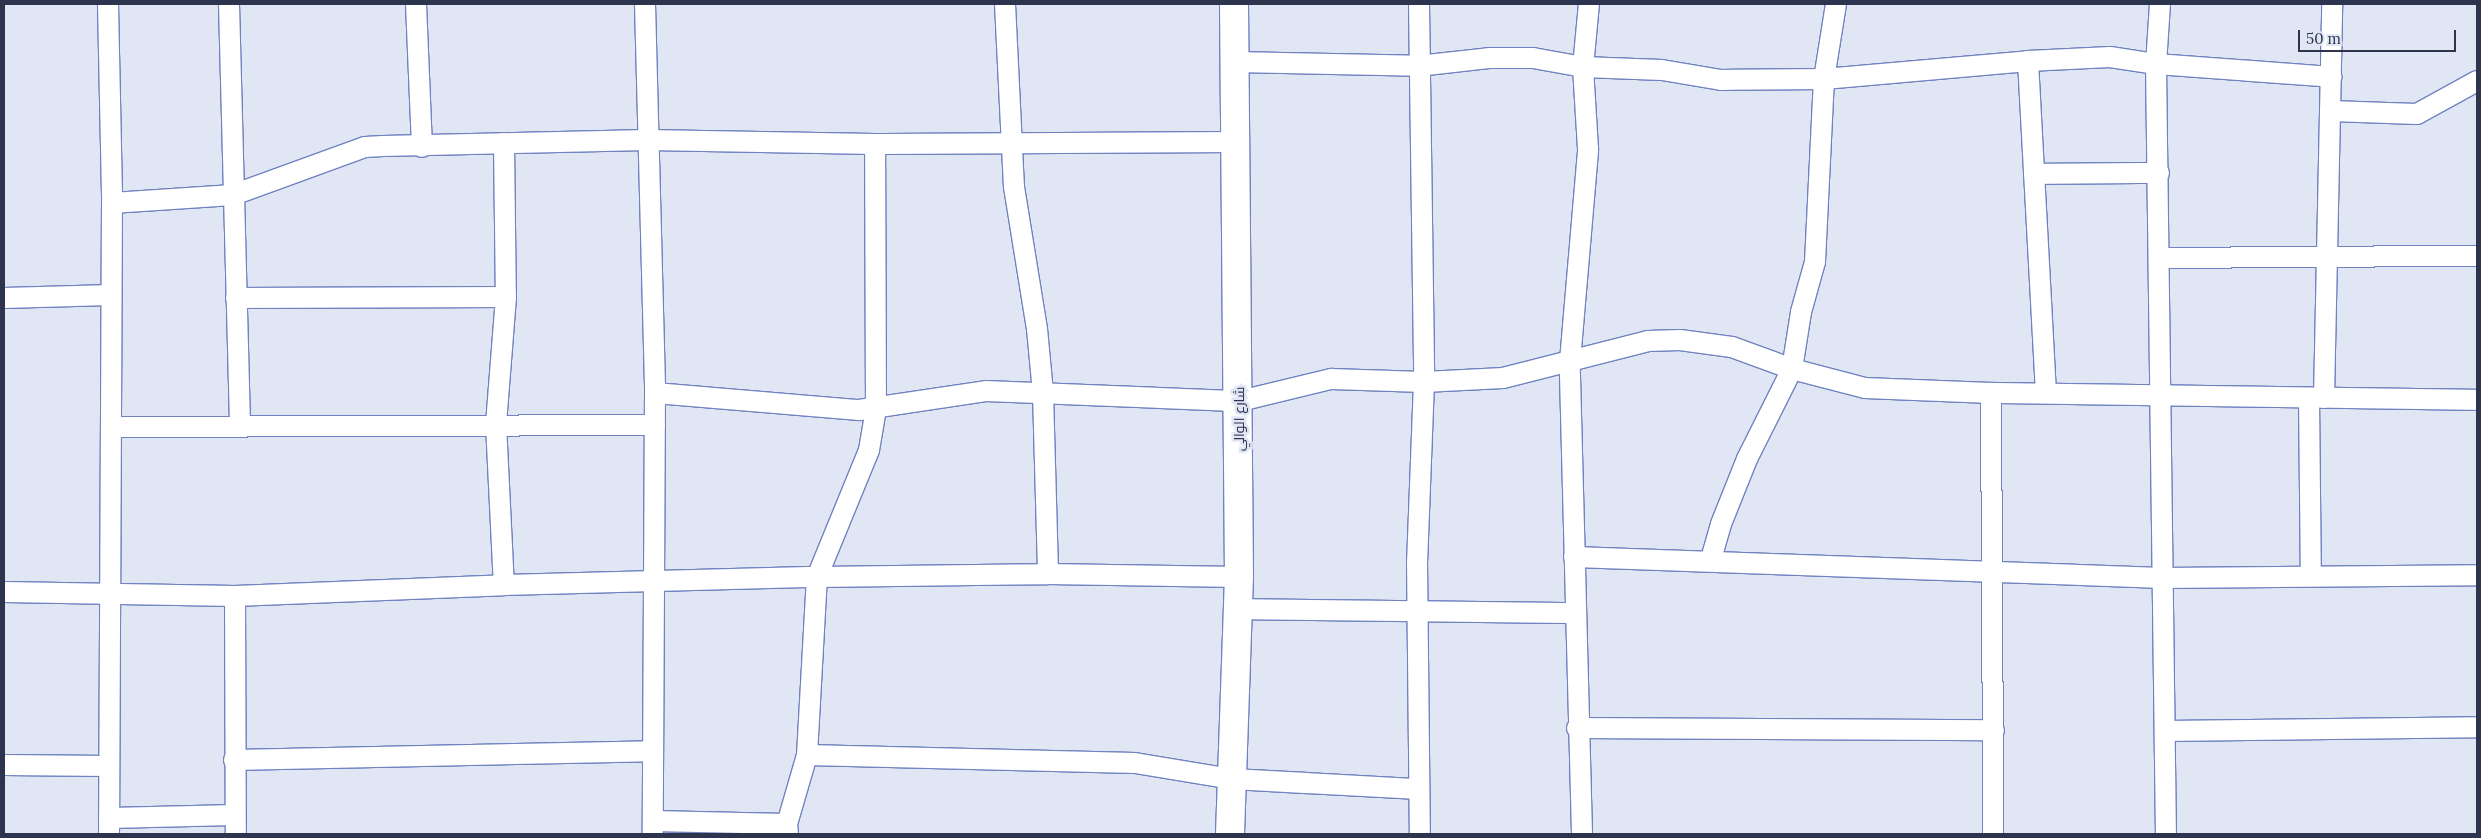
<!DOCTYPE html>
<meta charset="utf-8">
<style>
body{margin:0}
#map{position:relative;width:2481px;height:838px;overflow:hidden;background:#e1e6f4;font-family:Lora,Cairo,serif}
div>[style]{position:absolute}
.roads{filter:drop-shadow(1px 0 #7083c0) drop-shadow(-1px 0 #7083c0) drop-shadow(0 1px #7083c0) drop-shadow(0 -1px #7083c0)}
.minor>*{height:20px;margin:-10px;padding:0 10px;transform-origin:10px;border-radius:10px;background:#fff}
.secondary>*{height:28px;margin:-14px;padding:0 14px;transform-origin:14px;border-radius:14px;background:#fff}
span{translate:-50% -50%;white-space:nowrap;text-align:center;line-height:1.15;-webkit-text-stroke:5px #e1e6f4;paint-order:stroke}
.street-label{font-size:14px;color:#2c344e}
.frame{position:absolute;inset:0;border:5px solid #2c344e;pointer-events:none}
.scale{position:absolute;left:2298px;top:30px;width:158px;height:22px;box-sizing:border-box;border:2px solid #2c344e;border-top:0;padding-left:6px;font-size:15px;line-height:18px;white-space:nowrap;color:#2c344e;-webkit-text-stroke:4px #e1e6f4;paint-order:stroke}
</style>
<div id="map">
<div class="roads">
<div class="minor">
<div style="left:108px;top:4px;width:199px;rotate:88.8deg"></div>
<div style="left:112px;top:203px;width:631px;rotate:90.27deg"></div>
<div style="left:229px;top:4px;width:421px;rotate:88.5deg"></div>
<div style="left:416px;top:4px;width:143px;rotate:87.6deg"></div>
<div style="left:645px;top:4px;width:389px;rotate:88.5deg"></div>
<div style="left:655px;top:393px;width:441px;rotate:90.3deg"></div>
<div style="left:1005px;top:4px;width:183px;rotate:87.2deg"></div>
<div style="left:1014px;top:187px;width:144px;rotate:80.8deg"></div>
<div style="left:1037px;top:329px;width:64px;rotate:84.6deg"></div>
<div style="left:1043px;top:393px;width:181px;rotate:88.4deg"></div>
<div style="left:1419px;top:4px;width:378px;rotate:89.2deg"></div>
<div style="left:1424px;top:382px;width:179px;rotate:92.2deg"></div>
<div style="left:1417px;top:561px;width:273px;rotate:89.4deg"></div>
<div style="left:2160px;top:4px;width:60px;rotate:93.8deg"></div>
<div style="left:2156px;top:64px;width:770px;rotate:89.26deg"></div>
<div style="left:2028px;top:61px;width:332px;rotate:86.9deg"></div>
<div style="left:1234px;top:62px;width:184px;rotate:1.2deg"></div>
<div style="left:1418px;top:66px;width:71px;rotate:-6.4deg"></div>
<div style="left:1489px;top:58px;width:44px"></div>
<div style="left:1533px;top:58px;width:51px;rotate:10.2deg"></div>
<div style="left:1583px;top:67px;width:79px;rotate:2.2deg"></div>
<div style="left:1662px;top:70px;width:60px;rotate:9.6deg"></div>
<div style="left:1721px;top:80px;width:103px;rotate:-0.6deg"></div>
<div style="left:1824px;top:79px;width:205px;rotate:-5deg"></div>
<div style="left:2028px;top:61px;width:82px;rotate:-2.8deg"></div>
<div style="left:2110px;top:57px;width:47px;rotate:8.7deg"></div>
<div style="left:2156px;top:64px;width:176px;rotate:4.2deg"></div>
<div style="left:2330px;top:111px;width:87px;rotate:2deg"></div>
<div style="left:2417px;top:114px;width:68px;rotate:-28.8deg"></div>
<div style="left:504px;top:143px;width:154px;rotate:89.3deg"></div>
<div style="left:506px;top:297px;width:127px;rotate:94.5deg"></div>
<div style="left:496px;top:424px;width:161px;rotate:87.2deg"></div>
<div style="left:2034px;top:174px;width:125px;rotate:-0.5deg"></div>
<div style="left:112px;top:203px;width:121px;rotate:-3.8deg"></div>
<div style="left:233px;top:195px;width:140px;rotate:-20deg"></div>
<div style="left:365px;top:147px;width:18px;rotate:-3deg"></div>
<div style="left:383px;top:146px;width:264px;rotate:-1.3deg"></div>
<div style="left:647px;top:140px;width:228px;rotate:1deg"></div>
<div style="left:875px;top:144px;width:360px;rotate:-0.3deg"></div>
<div style="left:2160px;top:258px;width:317px;rotate:-0.4deg"></div>
<div style="left:4px;top:298px;width:107px;rotate:-1.6deg"></div>
<div style="left:236px;top:298px;width:270px;rotate:-0.2deg"></div>
<div style="left:655px;top:393px;width:205px;rotate:4.8deg"></div>
<div style="left:859px;top:410px;width:128px;rotate:-8.5deg"></div>
<div style="left:986px;top:391px;width:254px;rotate:2.3deg"></div>
<div style="left:1240px;top:401px;width:94px;rotate:-13.6deg"></div>
<div style="left:1331px;top:379px;width:93px;rotate:1.8deg"></div>
<div style="left:1424px;top:382px;width:79px;rotate:-2.9deg"></div>
<div style="left:1503px;top:378px;width:150px;rotate:-14.3deg"></div>
<div style="left:1648px;top:341px;width:32px;rotate:-2deg"></div>
<div style="left:1680px;top:340px;width:52px;rotate:7.7deg"></div>
<div style="left:1732px;top:347px;width:64px;rotate:20.1deg"></div>
<div style="left:1792px;top:369px;width:75px;rotate:14.6deg"></div>
<div style="left:1865px;top:388px;width:126px;rotate:2.3deg"></div>
<div style="left:1991px;top:393px;width:486px;rotate:0.8deg"></div>
<div style="left:1991px;top:393px;width:441px;rotate:89.7deg"></div>
<div style="left:2309px;top:398px;width:178px;rotate:89.4deg"></div>
<div style="left:2324px;top:398px;width:394px;rotate:-88.8deg"></div>
<div style="left:112px;top:427px;width:543px;rotate:-0.21deg"></div>
<div style="left:1574px;top:557px;width:589px;rotate:2.04deg"></div>
<div style="left:2163px;top:578px;width:314px;rotate:-0.5deg"></div>
<div style="left:1711px;top:559px;width:36px;rotate:-74deg"></div>
<div style="left:1721px;top:524px;width:70px;rotate:-68.2deg"></div>
<div style="left:1747px;top:459px;width:101px;rotate:-63.4deg"></div>
<div style="left:1792px;top:369px;width:58px;rotate:-81deg"></div>
<div style="left:1801px;top:312px;width:52px;rotate:-74.4deg"></div>
<div style="left:1815px;top:262px;width:183px;rotate:-87.2deg"></div>
<div style="left:1824px;top:79px;width:76px;rotate:-80.9deg"></div>
<div style="left:4px;top:592px;width:231px;rotate:1deg"></div>
<div style="left:235px;top:596px;width:269px;rotate:-2.3deg"></div>
<div style="left:504px;top:585px;width:313px;rotate:-1.5deg"></div>
<div style="left:817px;top:577px;width:231px;rotate:-0.7deg"></div>
<div style="left:1048px;top:574px;width:191px;rotate:0.9deg"></div>
<div style="left:235px;top:596px;width:238px;rotate:89.8deg"></div>
<div style="left:1238px;top:609px;width:337px;rotate:0.7deg"></div>
<div style="left:1577px;top:728px;width:417px;rotate:0.3deg"></div>
<div style="left:2165px;top:731px;width:312px;rotate:-0.7deg"></div>
<div style="left:807px;top:755px;width:328px;rotate:1.4deg"></div>
<div style="left:1135px;top:763px;width:98px;rotate:9.4deg"></div>
<div style="left:1232px;top:779px;width:187px;rotate:3.1deg"></div>
<div style="left:234px;top:760px;width:419px;rotate:-1.2deg"></div>
<div style="left:4px;top:765px;width:105px;rotate:0.5deg"></div>
<div style="left:109px;top:818px;width:126px;rotate:-1.4deg"></div>
<div style="left:653px;top:821px;width:134px;rotate:1.3deg"></div>
<div style="left:788px;top:834px;width:10px;rotate:-96deg"></div>
<div style="left:787px;top:824px;width:72px;rotate:-73.8deg"></div>
<div style="left:807px;top:755px;width:178px;rotate:-86.8deg"></div>
<div style="left:817px;top:577px;width:137px;rotate:-67.7deg"></div>
<div style="left:869px;top:450px;width:42px;rotate:-80.3deg"></div>
<div style="left:876px;top:409px;width:265px;rotate:-90.2deg"></div>
<div style="left:1582px;top:834px;width:473px;rotate:-91.5deg"></div>
<div style="left:1570px;top:361px;width:213px;rotate:-85.1deg"></div>
<div style="left:1588px;top:149px;width:82px;rotate:-93.5deg"></div>
<div style="left:1583px;top:67px;width:63px;rotate:-84.6deg"></div>
</div>
<div class="secondary">
<div style="left:1230px;top:834px;width:257px;rotate:-88deg"></div>
<div style="left:1239px;top:577px;width:573px;rotate:-90.5deg"></div>
</div>
</div>
<div class="street-label">
<span style="left:1239px;top:419px;rotate:-90deg">شارع الوالي</span>
</div>
<div class="frame"></div>
<div class="scale">50 m</div>
</div>
